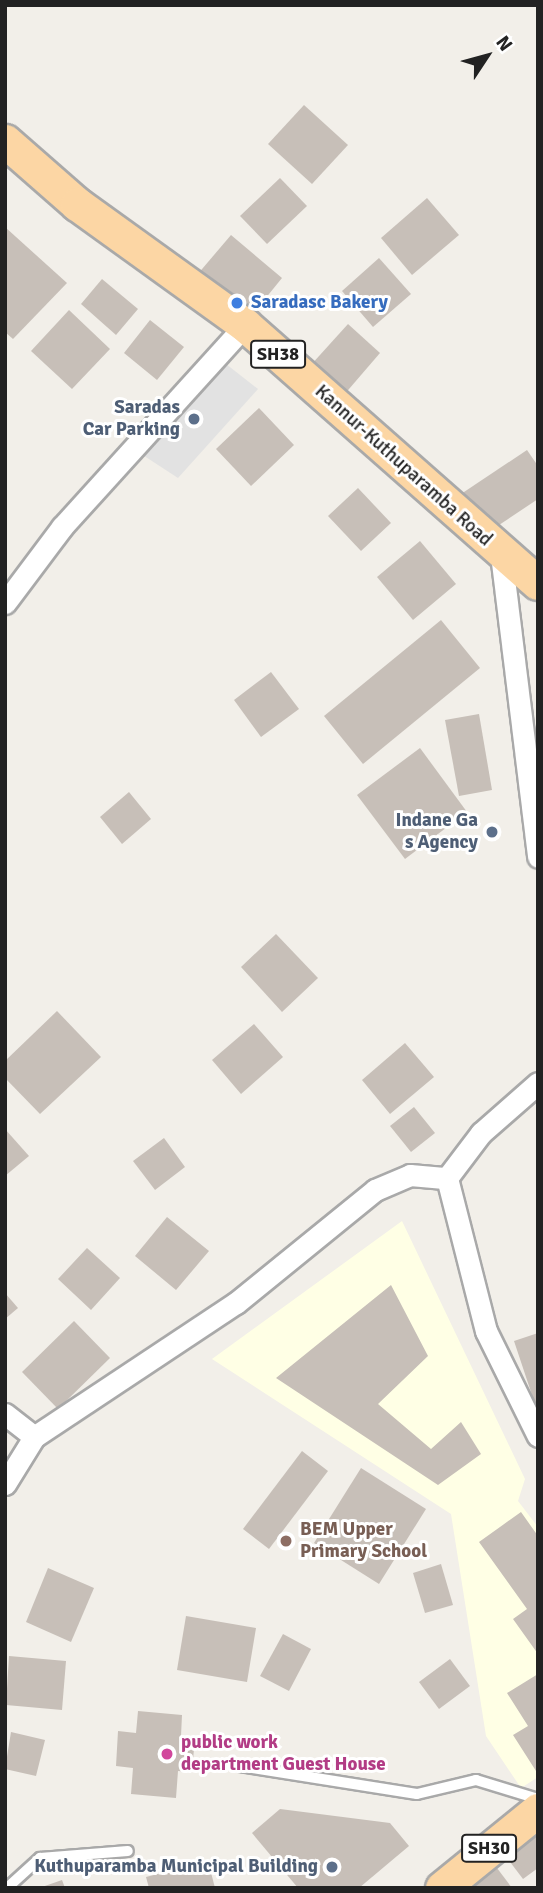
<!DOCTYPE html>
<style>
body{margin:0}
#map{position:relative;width:543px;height:1893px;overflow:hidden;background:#f2efe9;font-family:Signika,sans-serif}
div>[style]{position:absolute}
.education>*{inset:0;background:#ffffe5}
.parking>*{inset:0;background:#e2e2e2}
.building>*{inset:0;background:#c7bfb8}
.roads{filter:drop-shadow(2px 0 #a9a9a9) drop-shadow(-2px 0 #a9a9a9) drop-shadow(0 2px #a9a9a9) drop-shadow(0 -2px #a9a9a9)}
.lane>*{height:10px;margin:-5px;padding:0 5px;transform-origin:5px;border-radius:5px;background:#fff}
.street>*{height:21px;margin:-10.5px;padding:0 10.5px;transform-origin:10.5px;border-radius:10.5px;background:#fff}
.primary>*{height:33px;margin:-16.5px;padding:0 16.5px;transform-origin:16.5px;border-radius:16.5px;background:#fcd6a4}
.dots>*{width:19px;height:19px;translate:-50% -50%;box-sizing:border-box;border:4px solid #fff;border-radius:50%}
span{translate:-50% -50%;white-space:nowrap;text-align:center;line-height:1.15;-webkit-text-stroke:6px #fff;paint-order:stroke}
.shield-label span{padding:2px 5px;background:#fff;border:2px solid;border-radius:5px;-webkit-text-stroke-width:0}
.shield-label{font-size:18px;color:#222;font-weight:700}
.shop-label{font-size:19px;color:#366cbe;font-weight:700}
.left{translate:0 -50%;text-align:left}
.service-label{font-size:19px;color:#4e5e75;font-weight:700}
.right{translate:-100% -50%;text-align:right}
.street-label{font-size:19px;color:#222}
.education-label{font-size:19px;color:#785e54;font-weight:700}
.hotel-label{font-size:19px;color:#b23c85;font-weight:700}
.frame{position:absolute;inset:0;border:7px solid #222;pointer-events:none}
.north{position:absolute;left:452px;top:21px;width:70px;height:70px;-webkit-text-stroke:5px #fff;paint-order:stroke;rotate:54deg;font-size:19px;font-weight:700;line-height:28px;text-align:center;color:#222}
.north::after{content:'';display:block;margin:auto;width:24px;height:32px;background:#222;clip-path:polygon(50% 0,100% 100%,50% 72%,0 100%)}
</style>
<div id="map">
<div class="education">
<div style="clip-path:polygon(402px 1221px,525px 1479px,518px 1501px,538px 1527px,538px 1777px,521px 1788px,486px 1736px,451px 1514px,212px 1359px)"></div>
</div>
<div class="parking">
<div style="clip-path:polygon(212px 353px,258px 389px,178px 478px,132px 448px)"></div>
</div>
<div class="building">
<div style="clip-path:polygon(304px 105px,348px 145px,312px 184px,268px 144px)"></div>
<div style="clip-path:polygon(280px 178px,307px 206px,267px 244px,240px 216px)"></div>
<div style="clip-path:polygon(427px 198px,459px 235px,412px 275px,381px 238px)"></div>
<div style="clip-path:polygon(5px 227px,67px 283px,13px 339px,5px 332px)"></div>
<div style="clip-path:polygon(231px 235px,282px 278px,243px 326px,191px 282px)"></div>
<div style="clip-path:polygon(379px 258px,411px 294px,373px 327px,342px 291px)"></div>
<div style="clip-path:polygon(102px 279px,138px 309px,116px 335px,81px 304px)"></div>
<div style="clip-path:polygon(69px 310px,110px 349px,72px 389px,31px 351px)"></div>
<div style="clip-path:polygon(150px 320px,184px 347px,157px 380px,124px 353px)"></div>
<div style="clip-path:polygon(348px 324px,380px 353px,343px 396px,310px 366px)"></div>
<div style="clip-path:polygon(259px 408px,294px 445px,251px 486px,216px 449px)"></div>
<div style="clip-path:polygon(527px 450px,538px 466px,538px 499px,487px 533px,461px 494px)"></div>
<div style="clip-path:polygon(358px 488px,391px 523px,361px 551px,328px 516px)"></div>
<div style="clip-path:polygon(420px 541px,456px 584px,413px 620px,377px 577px)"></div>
<div style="clip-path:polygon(441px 620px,480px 668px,363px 764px,324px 716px)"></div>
<div style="clip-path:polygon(271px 672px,299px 709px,261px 737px,234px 700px)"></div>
<div style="clip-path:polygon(479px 714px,492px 790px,459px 796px,445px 720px)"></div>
<div style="clip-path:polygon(420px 748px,467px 812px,405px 859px,357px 795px)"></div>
<div style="clip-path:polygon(129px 792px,151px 819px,122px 844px,100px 817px)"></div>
<div style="clip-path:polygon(276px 934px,318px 978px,282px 1012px,241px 967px)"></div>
<div style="clip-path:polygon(57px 1011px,101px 1057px,40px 1114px,5px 1078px,5px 1061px)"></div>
<div style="clip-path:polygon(254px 1024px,283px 1057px,241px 1094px,212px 1060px)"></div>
<div style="clip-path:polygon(405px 1043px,434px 1077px,390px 1114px,362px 1080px)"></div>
<div style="clip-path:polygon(414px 1107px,435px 1133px,411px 1152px,390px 1126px)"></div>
<div style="clip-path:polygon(5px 1129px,29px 1156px,5px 1176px)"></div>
<div style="clip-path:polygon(164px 1138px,185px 1167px,155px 1190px,133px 1161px)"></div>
<div style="clip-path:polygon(167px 1217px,209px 1251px,176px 1290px,135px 1256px)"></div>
<div style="clip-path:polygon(87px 1248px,120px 1278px,91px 1310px,58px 1279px)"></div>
<div style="clip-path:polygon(391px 1285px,428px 1356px,378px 1404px,431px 1449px,461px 1422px,481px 1454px,438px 1485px,276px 1378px)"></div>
<div style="clip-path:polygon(5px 1293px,18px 1308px,5px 1319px)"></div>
<div style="clip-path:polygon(74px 1321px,110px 1358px,58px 1409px,22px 1372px)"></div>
<div style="clip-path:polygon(538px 1333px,538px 1410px,537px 1410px,514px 1341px)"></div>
<div style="clip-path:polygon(302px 1451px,328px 1471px,269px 1549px,243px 1529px)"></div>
<div style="clip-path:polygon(361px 1468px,426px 1509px,379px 1584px,314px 1543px)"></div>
<div style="clip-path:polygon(521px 1512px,538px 1536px,538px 1654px,513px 1619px,527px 1609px,479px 1542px)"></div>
<div style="clip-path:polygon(441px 1564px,453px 1605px,425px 1613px,413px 1573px)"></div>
<div style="clip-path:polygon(48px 1568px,94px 1588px,71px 1642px,26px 1622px)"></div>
<div style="clip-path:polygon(186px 1616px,256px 1628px,247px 1682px,177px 1670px)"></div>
<div style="clip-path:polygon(283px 1634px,311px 1649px,289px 1691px,260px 1676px)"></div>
<div style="clip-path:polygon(9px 1656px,66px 1661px,62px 1710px,6px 1705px)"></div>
<div style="clip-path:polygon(450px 1659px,470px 1686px,439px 1709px,419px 1682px)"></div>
<div style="clip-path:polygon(538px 1674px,538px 1770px,536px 1771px,513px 1735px,528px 1726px,507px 1693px)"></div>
<div style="clip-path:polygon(138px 1711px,182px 1715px,181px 1736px,195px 1737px,192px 1772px,178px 1771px,176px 1798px,131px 1794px,133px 1768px,116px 1766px,118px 1731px,136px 1733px)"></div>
<div style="clip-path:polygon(11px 1732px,45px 1740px,36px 1776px,5px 1769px)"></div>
<div style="clip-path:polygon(280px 1809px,390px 1823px,409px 1846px,359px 1888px,298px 1888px,252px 1833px)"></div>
<div style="clip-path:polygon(538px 1834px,538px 1868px,523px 1879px,507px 1858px)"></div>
<div style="clip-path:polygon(208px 1861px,215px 1888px,149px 1888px,146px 1877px)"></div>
<div style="clip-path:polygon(497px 1868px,512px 1888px,470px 1888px)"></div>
<div style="clip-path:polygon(62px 1880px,65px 1888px,42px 1888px,42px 1887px)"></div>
</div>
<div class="roads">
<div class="lane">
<div style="left:240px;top:1766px;width:179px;rotate:9deg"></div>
<div style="left:417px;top:1794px;width:61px;rotate:-13.3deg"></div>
<div style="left:476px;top:1780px;width:65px;rotate:17deg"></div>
<div style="left:7px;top:1888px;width:45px;rotate:-42.3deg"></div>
<div style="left:40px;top:1858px;width:88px;rotate:-4.5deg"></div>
</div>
<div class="street">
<div style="left:501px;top:554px;width:305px;rotate:83deg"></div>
<div style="left:5px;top:603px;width:95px;rotate:-53.1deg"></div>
<div style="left:62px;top:527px;width:273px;rotate:-47.8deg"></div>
<div style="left:538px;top:1083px;width:76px;rotate:138.7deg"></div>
<div style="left:481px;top:1133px;width:56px;rotate:127.1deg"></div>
<div style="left:447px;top:1178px;width:158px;rotate:75.7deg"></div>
<div style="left:486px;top:1331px;width:117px;rotate:63.7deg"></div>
<div style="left:5px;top:1414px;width:37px;rotate:38deg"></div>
<div style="left:5px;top:1484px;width:55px;rotate:-58.3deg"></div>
<div style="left:34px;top:1437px;width:242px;rotate:-33.6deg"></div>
<div style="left:236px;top:1303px;width:179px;rotate:-39.1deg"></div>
<div style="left:375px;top:1190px;width:38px;rotate:-23deg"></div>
<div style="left:410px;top:1175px;width:37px;rotate:5deg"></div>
</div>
<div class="primary">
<div style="left:5px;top:141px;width:96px;rotate:41.2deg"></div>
<div style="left:77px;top:204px;width:207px;rotate:35.8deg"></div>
<div style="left:245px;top:325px;width:390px;rotate:41.4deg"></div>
<div style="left:442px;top:1888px;width:124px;rotate:-39.1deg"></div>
</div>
</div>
<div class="dots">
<div style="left:237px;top:303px;background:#3f7fe0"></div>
<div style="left:194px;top:419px;background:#5c6f8a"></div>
<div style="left:492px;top:832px;background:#5c6f8a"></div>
<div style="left:286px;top:1541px;background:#8d6e63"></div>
<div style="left:167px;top:1754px;background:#d1479c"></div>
<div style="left:332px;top:1867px;background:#5c6f8a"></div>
</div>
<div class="shield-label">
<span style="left:278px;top:354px">SH38</span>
<span style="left:489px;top:1848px">SH30</span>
</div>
<div class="shop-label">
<span class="left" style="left:251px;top:303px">Saradasc Bakery</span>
</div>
<div class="service-label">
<span class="right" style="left:180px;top:419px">Saradas<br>Car Parking</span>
<span class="right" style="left:478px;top:832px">Indane Ga<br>s Agency</span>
<span class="right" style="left:318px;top:1867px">Kuthuparamba Municipal Building</span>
</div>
<div class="street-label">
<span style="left:403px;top:466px;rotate:42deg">Kannur-Kuthuparamba Road</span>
</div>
<div class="education-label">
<span class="left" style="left:300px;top:1541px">BEM Upper<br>Primary School</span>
</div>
<div class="hotel-label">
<span class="left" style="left:181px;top:1754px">public work<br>department Guest House</span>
</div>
<div class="frame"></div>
<div class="north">N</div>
</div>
